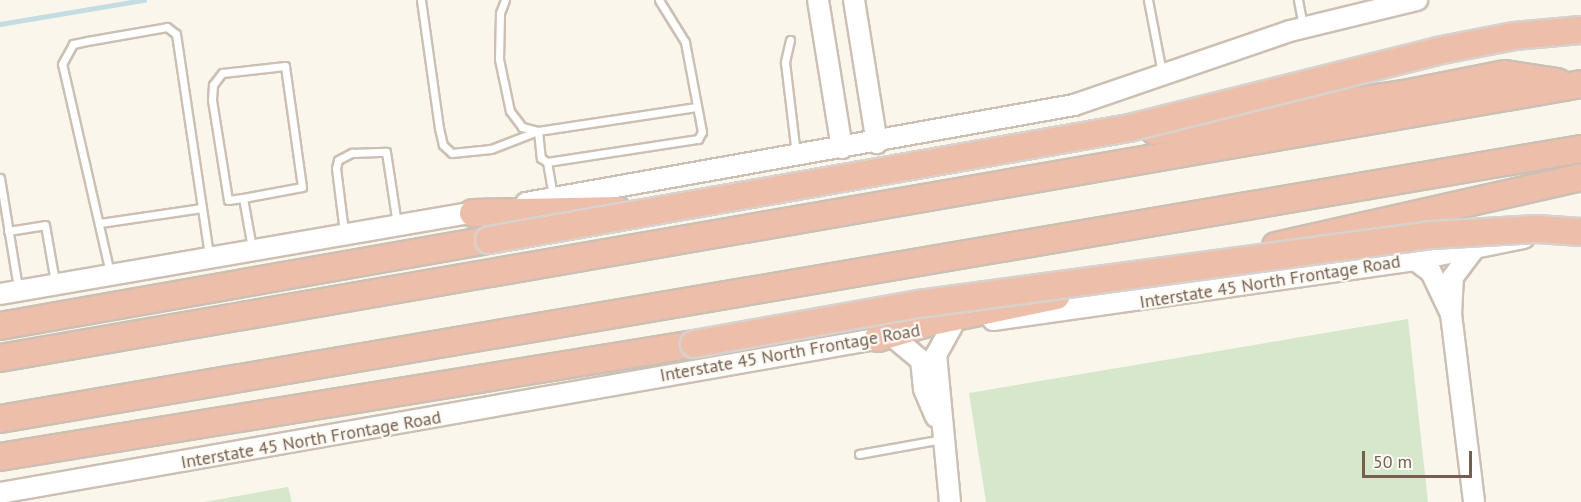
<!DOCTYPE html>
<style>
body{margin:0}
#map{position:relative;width:1581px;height:502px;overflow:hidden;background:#fbf6ec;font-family:"PT Sans",sans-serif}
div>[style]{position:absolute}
.green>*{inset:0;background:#d6e7cc}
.stream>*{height:4.5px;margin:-2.25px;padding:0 2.25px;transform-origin:2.25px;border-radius:2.25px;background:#c3dde3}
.roads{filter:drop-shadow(2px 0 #ccbfb3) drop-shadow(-2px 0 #ccbfb3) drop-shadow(0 2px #ccbfb3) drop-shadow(0 -2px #ccbfb3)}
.lane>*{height:7px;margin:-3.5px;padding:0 3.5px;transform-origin:3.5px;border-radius:3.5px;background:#fff}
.secondary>*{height:20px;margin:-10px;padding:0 10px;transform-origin:10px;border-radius:10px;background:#fff}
.highway>*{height:26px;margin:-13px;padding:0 13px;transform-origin:13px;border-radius:13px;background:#edbfab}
.bridges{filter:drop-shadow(2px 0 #d8d2ce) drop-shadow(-2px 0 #d8d2ce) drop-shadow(0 2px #d8d2ce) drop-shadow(0 -2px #d8d2ce)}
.highway-bridge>*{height:26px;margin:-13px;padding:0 13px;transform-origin:13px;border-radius:13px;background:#edbfab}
span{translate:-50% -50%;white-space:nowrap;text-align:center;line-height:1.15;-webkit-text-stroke:4.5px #fdfaf3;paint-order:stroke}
.street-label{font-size:18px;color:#745f51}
.scale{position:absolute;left:1362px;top:451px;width:110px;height:27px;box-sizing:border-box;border:3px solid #745f51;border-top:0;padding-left:8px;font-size:18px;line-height:21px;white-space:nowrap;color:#745f51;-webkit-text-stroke:4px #fdfaf3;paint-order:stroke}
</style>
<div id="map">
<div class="green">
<div style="clip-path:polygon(1408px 319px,1428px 502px,986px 502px,969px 393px)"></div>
<div style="clip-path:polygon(288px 487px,292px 502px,204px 502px)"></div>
</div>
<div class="stream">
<div style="left:0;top:24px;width:146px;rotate:-9.5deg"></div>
</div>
<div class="roads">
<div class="lane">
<div style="left:421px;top:0;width:129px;rotate:82deg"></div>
<div style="left:439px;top:128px;width:17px;rotate:77deg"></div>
<div style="left:443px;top:145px;width:12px;rotate:42deg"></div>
<div style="left:452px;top:153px;width:39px;rotate:-6deg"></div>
<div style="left:491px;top:149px;width:50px;rotate:-21deg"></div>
<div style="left:538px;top:131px;width:160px;rotate:-8.6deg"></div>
<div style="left:505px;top:0;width:14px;rotate:111deg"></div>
<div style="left:500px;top:13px;width:46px;rotate:91.2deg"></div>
<div style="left:499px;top:59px;width:53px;rotate:78.1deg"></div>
<div style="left:510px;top:111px;width:20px;rotate:53deg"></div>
<div style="left:522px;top:127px;width:16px;rotate:14deg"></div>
<div style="left:1148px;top:0;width:74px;rotate:79.1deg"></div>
<div style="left:1298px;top:0;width:25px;rotate:79deg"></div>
<div style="left:790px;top:40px;width:23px;rotate:103deg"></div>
<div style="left:785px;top:62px;width:93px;rotate:83.2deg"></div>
<div style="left:538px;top:131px;width:27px;rotate:84deg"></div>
<div style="left:541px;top:158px;width:7px;rotate:34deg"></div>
<div style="left:547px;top:162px;width:153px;rotate:-8.7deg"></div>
<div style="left:698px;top:139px;width:8px;rotate:-60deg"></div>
<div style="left:702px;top:132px;width:92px;rotate:-100.7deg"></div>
<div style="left:685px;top:42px;width:49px;rotate:-121.8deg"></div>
<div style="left:547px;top:162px;width:36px;rotate:80deg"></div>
<div style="left:0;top:178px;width:111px;rotate:80.7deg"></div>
<div style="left:243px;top:198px;width:60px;rotate:-10.6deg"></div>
<div style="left:302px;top:187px;width:122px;rotate:-98deg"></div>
<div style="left:285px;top:66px;width:63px;rotate:173.7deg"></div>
<div style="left:222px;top:73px;width:15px;rotate:127deg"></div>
<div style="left:213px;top:85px;width:15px;rotate:94deg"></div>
<div style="left:212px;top:100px;width:101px;rotate:80.9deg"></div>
<div style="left:228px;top:200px;width:15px;rotate:-8deg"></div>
<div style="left:243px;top:198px;width:51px;rotate:79.8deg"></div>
<div style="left:100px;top:223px;width:103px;rotate:-8.4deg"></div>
<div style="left:8px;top:231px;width:37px;rotate:-9deg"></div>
<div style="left:45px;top:225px;width:58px;rotate:80deg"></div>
<div style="left:344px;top:232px;width:64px;rotate:-97.1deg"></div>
<div style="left:336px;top:168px;width:8px;rotate:-76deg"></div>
<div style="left:338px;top:160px;width:16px;rotate:-27deg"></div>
<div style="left:352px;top:153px;width:34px;rotate:-2deg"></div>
<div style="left:386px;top:152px;width:73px;rotate:81.3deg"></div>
<div style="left:110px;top:273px;width:214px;rotate:-102.9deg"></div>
<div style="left:62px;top:64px;width:23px;rotate:-61deg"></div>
<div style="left:73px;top:44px;width:14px;rotate:-12deg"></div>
<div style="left:87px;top:41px;width:81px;rotate:-9.9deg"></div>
<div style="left:167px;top:27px;width:11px;rotate:38deg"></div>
<div style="left:176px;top:34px;width:223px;rotate:81.5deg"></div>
<div style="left:859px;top:454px;width:84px;rotate:-10.2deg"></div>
</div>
<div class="secondary">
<div style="left:818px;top:0;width:150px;rotate:80.8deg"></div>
<div style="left:854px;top:0;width:145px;rotate:80.9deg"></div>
<div style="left:526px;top:203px;width:557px;rotate:-10.14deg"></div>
<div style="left:1074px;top:105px;width:228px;rotate:-18.9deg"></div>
<div style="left:1290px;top:31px;width:131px;rotate:-13.7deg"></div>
<div style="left:1415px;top:260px;width:20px;rotate:37deg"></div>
<div style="left:1431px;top:272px;width:47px;rotate:64.5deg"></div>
<div style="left:1451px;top:314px;width:189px;rotate:83deg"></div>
<div style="left:0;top:294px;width:492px;rotate:-9.8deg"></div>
<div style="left:1451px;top:314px;width:37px;rotate:-87deg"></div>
<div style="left:1453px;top:277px;width:34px;rotate:-53deg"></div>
<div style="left:993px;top:320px;width:426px;rotate:-8.1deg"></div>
<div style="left:1415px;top:260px;width:111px;rotate:-11.4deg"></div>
<div style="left:892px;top:336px;width:38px;rotate:40deg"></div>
<div style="left:921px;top:360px;width:29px;rotate:84deg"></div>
<div style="left:924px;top:389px;width:30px;rotate:67deg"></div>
<div style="left:0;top:493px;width:907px;rotate:-9.97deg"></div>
<div style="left:950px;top:502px;width:148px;rotate:-95.4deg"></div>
<div style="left:936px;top:355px;width:33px;rotate:-61deg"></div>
</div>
<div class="highway">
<div style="left:1155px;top:131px;width:252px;rotate:-8.5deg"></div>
<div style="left:1404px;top:94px;width:103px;rotate:-11.2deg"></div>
<div style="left:1505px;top:74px;width:53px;rotate:8.7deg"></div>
<div style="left:473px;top:213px;width:144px;rotate:-1.2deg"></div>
<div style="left:1276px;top:246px;width:313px;rotate:-12.7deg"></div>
<div style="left:0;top:326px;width:497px;rotate:-10deg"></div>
<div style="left:878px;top:338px;width:55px;rotate:-16.8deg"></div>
<div style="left:931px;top:322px;width:128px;rotate:-11.7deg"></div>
<div style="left:0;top:358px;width:1605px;rotate:-9.83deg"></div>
<div style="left:0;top:419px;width:1604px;rotate:-9.69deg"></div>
<div style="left:0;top:457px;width:703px;rotate:-9.25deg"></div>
</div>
</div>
<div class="bridges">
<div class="highway-bridge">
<div style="left:489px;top:240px;width:650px;rotate:-9.93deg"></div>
<div style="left:1129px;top:128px;width:317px;rotate:-14deg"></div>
<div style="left:1437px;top:51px;width:78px;rotate:-11deg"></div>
<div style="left:1514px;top:36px;width:67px;rotate:-5.1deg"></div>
<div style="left:694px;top:344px;width:229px;rotate:-10.1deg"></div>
<div style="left:919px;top:304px;width:518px;rotate:-7.66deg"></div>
<div style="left:1432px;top:235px;width:105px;rotate:-3.3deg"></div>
<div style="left:1537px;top:229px;width:44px;rotate:3.9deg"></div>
</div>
</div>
<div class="street-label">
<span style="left:1270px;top:282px;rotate:-9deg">Interstate 45 North Frontage Road</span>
<span style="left:790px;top:353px;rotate:-10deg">Interstate 45 North Frontage Road</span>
<span style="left:311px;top:440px;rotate:-10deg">Interstate 45 North Frontage Road</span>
</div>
<div class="scale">50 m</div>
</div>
